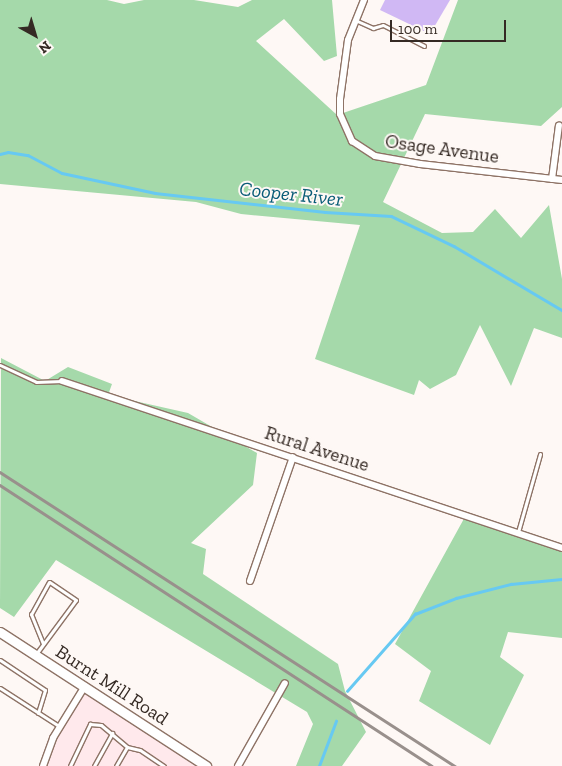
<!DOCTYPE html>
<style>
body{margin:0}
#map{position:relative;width:562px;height:766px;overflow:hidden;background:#fef8f5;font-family:"Zilla Slab",serif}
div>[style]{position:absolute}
.commercial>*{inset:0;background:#ffe9ec}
.green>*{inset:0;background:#a5d9aa}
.stream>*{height:2.5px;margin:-1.25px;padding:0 1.25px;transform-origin:1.25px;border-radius:1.25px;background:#67c9f2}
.building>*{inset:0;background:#d0b8f4}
.roads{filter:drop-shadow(1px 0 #8e7366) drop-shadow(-1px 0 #8e7366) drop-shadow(0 1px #8e7366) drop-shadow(0 -1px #8e7366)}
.lane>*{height:3px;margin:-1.5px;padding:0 1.5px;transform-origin:1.5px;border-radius:1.5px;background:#fff}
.street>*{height:6px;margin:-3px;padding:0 3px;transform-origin:3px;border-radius:3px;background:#fff}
.secondary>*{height:9px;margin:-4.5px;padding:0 4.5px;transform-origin:4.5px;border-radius:4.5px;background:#fff}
.rail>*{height:2.5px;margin:-1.25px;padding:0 1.25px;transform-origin:1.25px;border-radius:1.25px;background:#99908c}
span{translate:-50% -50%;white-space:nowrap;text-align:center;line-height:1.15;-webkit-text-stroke:4px #fef8f5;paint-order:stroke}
.street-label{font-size:19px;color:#352a24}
.water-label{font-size:20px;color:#095c77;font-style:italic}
.north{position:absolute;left:10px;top:10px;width:50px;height:50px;-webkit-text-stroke:4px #fef8f5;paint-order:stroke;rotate:141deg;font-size:14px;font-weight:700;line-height:20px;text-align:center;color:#352a24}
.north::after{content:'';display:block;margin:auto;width:18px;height:22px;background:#352a24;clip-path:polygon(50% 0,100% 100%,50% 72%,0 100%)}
.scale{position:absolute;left:390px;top:20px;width:116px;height:22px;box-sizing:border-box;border:2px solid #352a24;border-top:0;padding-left:6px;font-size:15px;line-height:18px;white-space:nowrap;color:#352a24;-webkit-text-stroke:4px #fef8f5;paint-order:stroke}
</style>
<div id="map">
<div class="commercial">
<div style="clip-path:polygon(85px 686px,206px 766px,43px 766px,46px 753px)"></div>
</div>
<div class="green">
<div style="clip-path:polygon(0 0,107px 0,124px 4px,144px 0,194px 0,238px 7px,252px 0,332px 0,337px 56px,324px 61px,284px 19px,256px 41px,337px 115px,426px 85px,458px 0,562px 0,562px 107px,541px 126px,425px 114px,383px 202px,442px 233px,473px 232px,495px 209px,521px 238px,549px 205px,562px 279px,562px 338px,534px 328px,511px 386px,480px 325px,456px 375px,430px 389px,419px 380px,414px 395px,315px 359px,360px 225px,241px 214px,196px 202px,0 184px)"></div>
<div style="clip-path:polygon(1px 358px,45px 381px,68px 367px,112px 384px,108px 395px,188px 413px,257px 453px,253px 485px,191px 543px,206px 549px,203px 574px,338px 664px,345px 691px,366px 732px,342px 766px,296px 766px,313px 724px,307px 712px,56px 560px,14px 617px,0 608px)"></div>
<div style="clip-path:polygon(466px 515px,562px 549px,562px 638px,508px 632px,500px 657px,524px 675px,490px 745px,419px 701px,431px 671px,395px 644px)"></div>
</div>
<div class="stream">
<div style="left:0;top:154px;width:8px;rotate:-14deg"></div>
<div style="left:8px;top:152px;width:20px;rotate:9deg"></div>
<div style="left:28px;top:155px;width:38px;rotate:28deg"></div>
<div style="left:62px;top:173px;width:95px;rotate:12.1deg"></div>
<div style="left:155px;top:193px;width:171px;rotate:6.4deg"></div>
<div style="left:325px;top:212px;width:66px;rotate:3.5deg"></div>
<div style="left:391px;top:216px;width:70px;rotate:25.5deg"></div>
<div style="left:454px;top:246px;width:126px;rotate:30.7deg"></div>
<div style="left:347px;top:691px;width:103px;rotate:-48.6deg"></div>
<div style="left:415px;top:614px;width:44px;rotate:-21.3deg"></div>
<div style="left:456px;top:598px;width:57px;rotate:-14.3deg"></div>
<div style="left:511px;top:584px;width:51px;rotate:-5.6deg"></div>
<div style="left:319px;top:766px;width:48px;rotate:-69.3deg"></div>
</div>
<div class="building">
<div style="clip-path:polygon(385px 0,450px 0,430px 34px,380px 10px)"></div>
</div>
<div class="roads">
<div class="lane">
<div style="left:355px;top:20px;width:20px;rotate:24deg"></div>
<div style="left:373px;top:28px;width:10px;rotate:-17deg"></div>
<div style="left:383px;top:25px;width:46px;rotate:27.1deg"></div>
<div style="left:0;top:365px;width:40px;rotate:25deg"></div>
<div style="left:36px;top:382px;width:26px;rotate:-2deg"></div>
<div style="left:518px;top:532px;width:81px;rotate:-74.2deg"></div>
<div style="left:36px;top:654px;width:67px;rotate:-53.5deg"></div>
<div style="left:76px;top:600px;width:32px;rotate:-146deg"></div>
<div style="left:49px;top:582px;width:37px;rotate:119deg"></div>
<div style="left:31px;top:614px;width:32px;rotate:68deg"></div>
<div style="left:0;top:660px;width:54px;rotate:33.7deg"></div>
<div style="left:45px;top:690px;width:24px;rotate:107deg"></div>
<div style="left:0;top:688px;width:70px;rotate:32.8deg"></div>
<div style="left:127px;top:747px;width:13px;rotate:13deg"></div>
<div style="left:140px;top:750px;width:29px;rotate:34deg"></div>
<div style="left:70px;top:766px;width:47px;rotate:-64.5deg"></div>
<div style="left:90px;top:724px;width:11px;rotate:5deg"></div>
<div style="left:101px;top:725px;width:34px;rotate:40deg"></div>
<div style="left:127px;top:747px;width:22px;rotate:120deg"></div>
<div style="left:94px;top:766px;width:38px;rotate:-61deg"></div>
</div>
<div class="street">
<div style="left:364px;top:0;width:43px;rotate:111.8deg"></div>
<div style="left:348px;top:40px;width:60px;rotate:97.7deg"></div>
<div style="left:340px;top:99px;width:15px;rotate:90deg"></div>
<div style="left:340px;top:114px;width:30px;rotate:66deg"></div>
<div style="left:352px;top:141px;width:27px;rotate:33deg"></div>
<div style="left:375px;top:156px;width:46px;rotate:10.1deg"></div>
<div style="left:420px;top:164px;width:143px;rotate:6.4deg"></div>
<div style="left:552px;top:179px;width:54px;rotate:-82.6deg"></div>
<div style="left:62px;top:381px;width:527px;rotate:18.47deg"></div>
<div style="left:250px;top:581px;width:131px;rotate:-70.9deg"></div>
<div style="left:43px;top:766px;width:30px;rotate:-70deg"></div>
<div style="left:53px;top:738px;width:61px;rotate:-58.4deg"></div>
<div style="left:238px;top:766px;width:95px;rotate:-60.5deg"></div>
</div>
<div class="secondary">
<div style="left:0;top:632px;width:246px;rotate:33deg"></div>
</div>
</div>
<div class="rail">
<div style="left:0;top:472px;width:542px;rotate:32.87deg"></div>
<div style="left:0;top:485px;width:515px;rotate:33.04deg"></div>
</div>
<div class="street-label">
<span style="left:442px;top:149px;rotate:8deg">Osage Avenue</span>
<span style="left:317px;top:449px;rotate:18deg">Rural Avenue</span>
<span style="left:112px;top:685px;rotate:33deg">Burnt Mill Road</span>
</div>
<div class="water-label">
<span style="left:291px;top:194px;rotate:6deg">Cooper River</span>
</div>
<div class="north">N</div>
<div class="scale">100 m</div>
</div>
